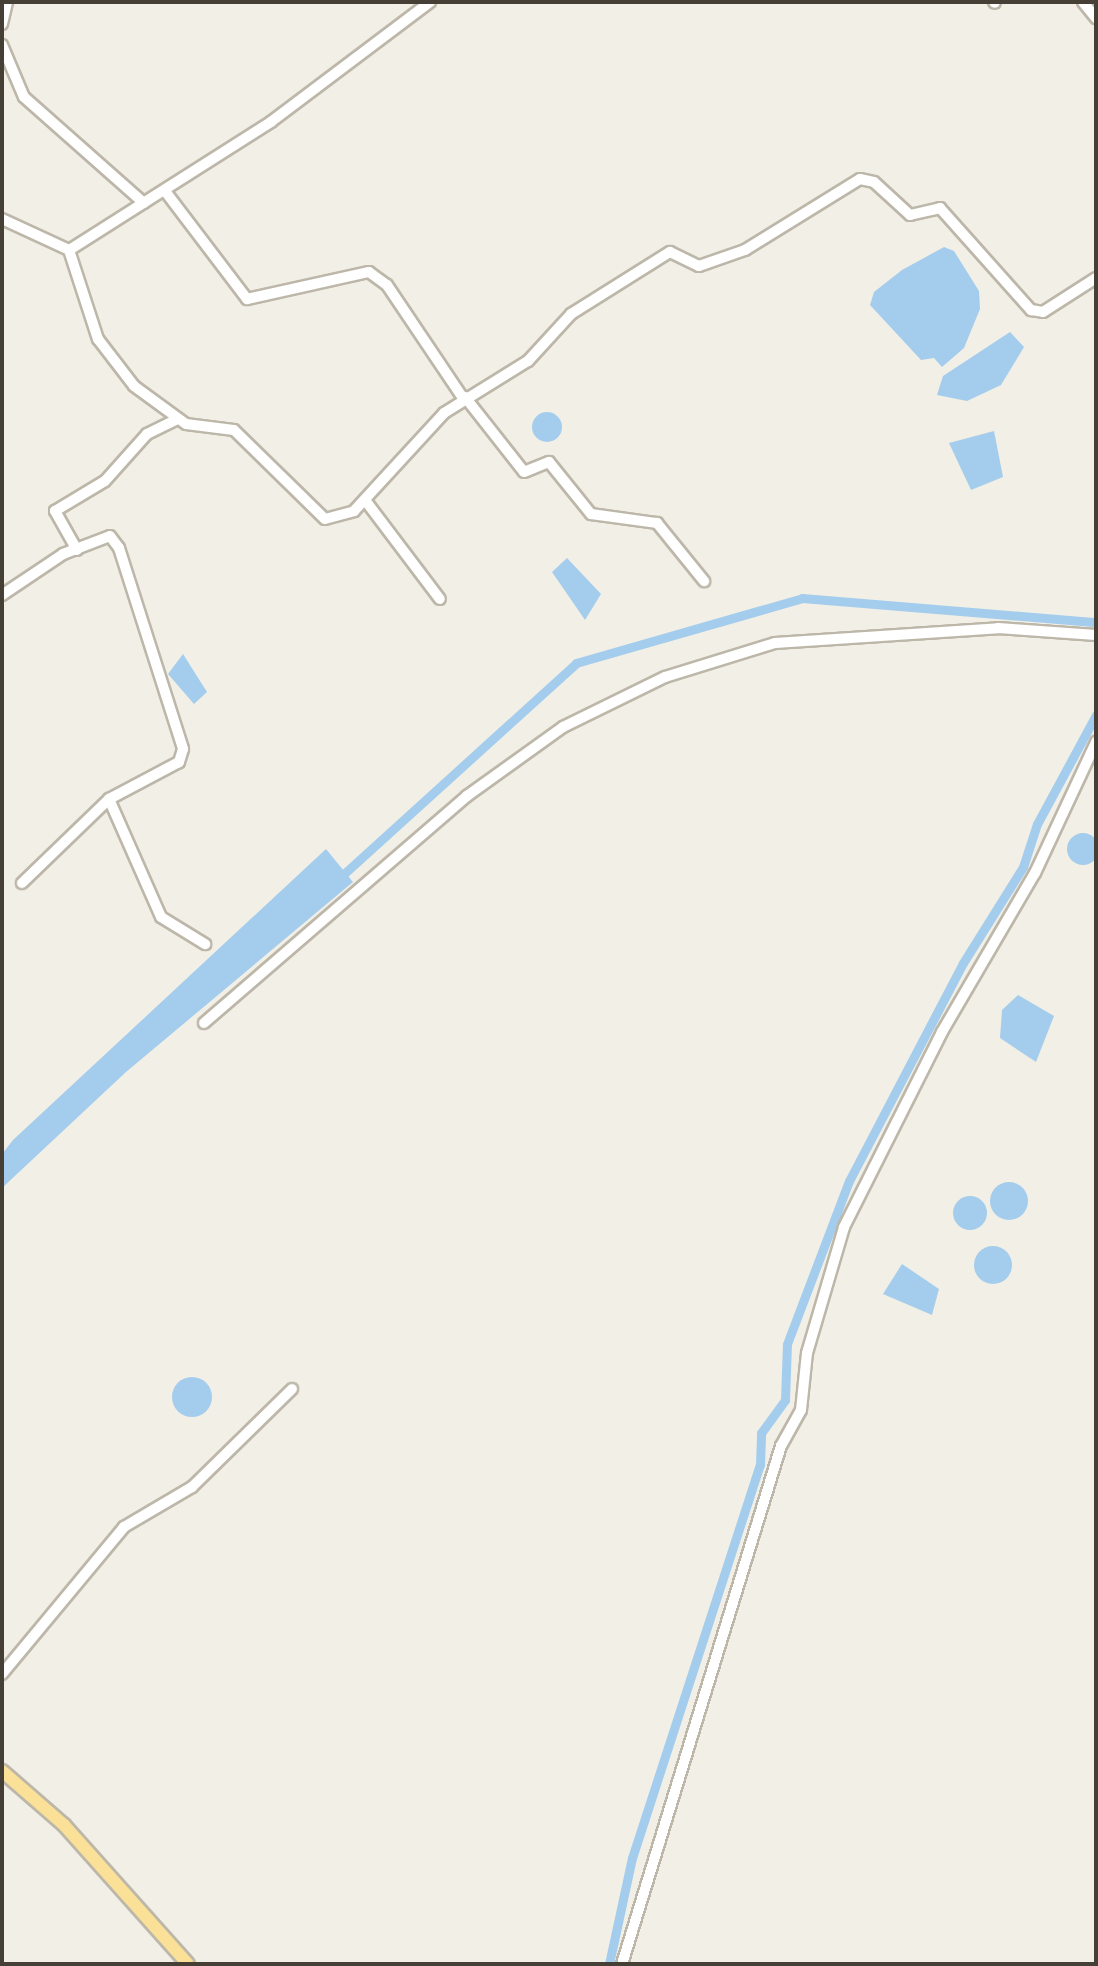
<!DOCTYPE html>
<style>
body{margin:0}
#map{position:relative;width:1098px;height:1966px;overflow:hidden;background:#f2efe6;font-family:"DM Sans",sans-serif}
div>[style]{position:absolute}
.water>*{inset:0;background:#a4cded}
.round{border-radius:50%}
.canal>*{height:9px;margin:-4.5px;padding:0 4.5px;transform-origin:4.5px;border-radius:4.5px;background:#a4cded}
.roads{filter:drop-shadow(2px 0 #bdb7a9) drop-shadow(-2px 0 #bdb7a9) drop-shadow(0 2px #bdb7a9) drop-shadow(0 -2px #bdb7a9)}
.minor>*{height:10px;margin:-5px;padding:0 5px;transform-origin:5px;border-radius:5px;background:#fff}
.major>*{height:12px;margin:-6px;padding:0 6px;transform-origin:6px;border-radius:6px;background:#fae197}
span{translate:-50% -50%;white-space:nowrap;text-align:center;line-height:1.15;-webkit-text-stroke:6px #fff;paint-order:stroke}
.frame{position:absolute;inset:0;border:4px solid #453f35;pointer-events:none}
</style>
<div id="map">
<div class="water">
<div style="clip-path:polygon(944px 247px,954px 251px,979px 291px,980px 309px,964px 348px,942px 367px,934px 358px,921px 360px,870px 305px,874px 292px,902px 270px)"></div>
<div style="clip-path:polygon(1010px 332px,1024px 347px,1001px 385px,967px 401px,937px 395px,943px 376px)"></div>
<div class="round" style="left:532px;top:412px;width:30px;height:30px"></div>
<div style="clip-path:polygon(994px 431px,1003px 477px,971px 490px,949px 443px)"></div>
<div style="clip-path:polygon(567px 558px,601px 594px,585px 620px,552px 572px)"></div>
<div style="clip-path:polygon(183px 654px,207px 692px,194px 704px,168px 674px)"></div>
<div class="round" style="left:1067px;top:833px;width:32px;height:32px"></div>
<div style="clip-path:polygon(326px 849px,353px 882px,126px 1072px,2px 1188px,2px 1154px,13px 1140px)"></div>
<div style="clip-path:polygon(1018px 995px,1054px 1016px,1036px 1062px,1000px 1038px,1002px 1010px)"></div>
<div class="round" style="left:990px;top:1182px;width:38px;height:38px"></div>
<div class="round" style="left:953px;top:1196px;width:34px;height:34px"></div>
<div class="round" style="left:974px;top:1246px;width:38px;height:38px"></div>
<div style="clip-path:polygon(902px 1264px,939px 1289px,932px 1315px,883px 1294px)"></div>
<div class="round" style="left:172px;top:1377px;width:40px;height:40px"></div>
</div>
<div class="canal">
<div style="left:336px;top:881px;width:324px;rotate:-42.2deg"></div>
<div style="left:576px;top:663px;width:235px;rotate:-16deg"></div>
<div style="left:802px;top:598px;width:295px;rotate:4.7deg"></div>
<div style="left:609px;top:1964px;width:108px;rotate:-77.8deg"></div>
<div style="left:632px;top:1858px;width:413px;rotate:-72deg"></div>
<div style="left:760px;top:1465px;width:32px;rotate:-88deg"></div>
<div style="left:761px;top:1433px;width:41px;rotate:-54deg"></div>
<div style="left:785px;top:1400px;width:56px;rotate:-88deg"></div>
<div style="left:787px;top:1344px;width:174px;rotate:-69.2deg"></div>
<div style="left:849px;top:1181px;width:246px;rotate:-62.4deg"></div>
<div style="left:963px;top:963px;width:113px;rotate:-58deg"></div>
<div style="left:1023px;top:867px;width:45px;rotate:-72deg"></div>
<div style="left:1037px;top:824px;width:124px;rotate:-61.6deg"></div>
</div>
<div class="roads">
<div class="minor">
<div style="left:430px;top:2px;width:199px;rotate:143deg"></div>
<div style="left:271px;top:122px;width:239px;rotate:147.6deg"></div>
<div style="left:69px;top:250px;width:94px;rotate:72deg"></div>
<div style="left:98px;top:339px;width:59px;rotate:52.5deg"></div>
<div style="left:134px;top:386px;width:64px;rotate:36.2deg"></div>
<div style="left:186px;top:424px;width:48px;rotate:7.1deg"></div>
<div style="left:234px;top:430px;width:127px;rotate:44.4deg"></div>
<div style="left:325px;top:519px;width:30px;rotate:-15deg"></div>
<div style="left:354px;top:511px;width:133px;rotate:-47.4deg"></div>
<div style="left:444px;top:413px;width:99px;rotate:-31.8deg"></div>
<div style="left:528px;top:361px;width:64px;rotate:-47.5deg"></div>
<div style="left:571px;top:314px;width:117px;rotate:-32.1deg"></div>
<div style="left:670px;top:252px;width:32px;rotate:26deg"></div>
<div style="left:699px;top:266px;width:49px;rotate:-19.2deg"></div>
<div style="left:745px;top:250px;width:135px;rotate:-31.7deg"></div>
<div style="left:860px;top:179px;width:14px;rotate:12deg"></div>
<div style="left:874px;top:182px;width:49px;rotate:42.5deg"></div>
<div style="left:910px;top:215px;width:31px;rotate:-13deg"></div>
<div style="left:940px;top:208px;width:137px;rotate:48.3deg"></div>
<div style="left:1031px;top:310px;width:12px;rotate:9deg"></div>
<div style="left:1043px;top:312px;width:63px;rotate:-32.7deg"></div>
<div style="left:994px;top:2px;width:1px;rotate:45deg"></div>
<div style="left:1083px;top:2px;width:21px;rotate:51deg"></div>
<div style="left:2px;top:24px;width:23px;rotate:-77deg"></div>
<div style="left:2px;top:45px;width:56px;rotate:67.1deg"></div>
<div style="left:24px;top:97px;width:160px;rotate:41.5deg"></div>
<div style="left:165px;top:191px;width:136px;rotate:52.8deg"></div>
<div style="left:247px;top:299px;width:125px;rotate:-12.5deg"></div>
<div style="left:369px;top:272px;width:22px;rotate:36deg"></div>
<div style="left:387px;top:285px;width:136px;rotate:56.1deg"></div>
<div style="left:2px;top:219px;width:74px;rotate:24.8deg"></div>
<div style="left:465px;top:397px;width:95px;rotate:51.8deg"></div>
<div style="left:524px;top:472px;width:27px;rotate:-22deg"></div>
<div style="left:549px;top:462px;width:67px;rotate:51.1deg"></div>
<div style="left:591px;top:514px;width:67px;rotate:7.8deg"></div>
<div style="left:657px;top:523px;width:75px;rotate:51deg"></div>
<div style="left:365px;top:500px;width:124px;rotate:52.9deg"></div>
<div style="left:77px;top:550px;width:45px;rotate:-119.4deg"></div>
<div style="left:55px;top:511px;width:58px;rotate:-31deg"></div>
<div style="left:105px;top:481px;width:63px;rotate:-48.2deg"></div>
<div style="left:147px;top:434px;width:34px;rotate:-26deg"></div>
<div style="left:2px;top:595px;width:73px;rotate:-33.9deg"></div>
<div style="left:63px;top:554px;width:50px;rotate:-21deg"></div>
<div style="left:110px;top:536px;width:15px;rotate:53deg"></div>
<div style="left:119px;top:548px;width:211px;rotate:72.3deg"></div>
<div style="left:183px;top:749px;width:14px;rotate:107deg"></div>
<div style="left:179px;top:762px;width:79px;rotate:152.1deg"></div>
<div style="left:109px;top:799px;width:129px;rotate:66.2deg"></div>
<div style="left:161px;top:917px;width:52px;rotate:31.5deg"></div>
<div style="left:22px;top:883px;width:121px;rotate:-44deg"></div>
<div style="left:204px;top:1023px;width:347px;rotate:-40.8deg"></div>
<div style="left:467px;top:796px;width:118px;rotate:-35.7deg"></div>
<div style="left:563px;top:727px;width:114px;rotate:-26.1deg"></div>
<div style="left:665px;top:677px;width:115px;rotate:-17.2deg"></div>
<div style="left:775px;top:643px;width:224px;rotate:-3.8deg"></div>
<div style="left:998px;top:628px;width:98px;rotate:4.1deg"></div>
<div style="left:2px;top:1674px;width:191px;rotate:-50.3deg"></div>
<div style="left:124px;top:1527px;width:79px;rotate:-30.5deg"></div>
<div style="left:192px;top:1487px;width:140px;rotate:-44.4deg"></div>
<div style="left:622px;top:1964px;width:542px;rotate:-72.94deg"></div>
<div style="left:781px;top:1446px;width:41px;rotate:-60.9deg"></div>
<div style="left:801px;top:1410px;width:57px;rotate:-84deg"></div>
<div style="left:807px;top:1353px;width:131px;rotate:-73.6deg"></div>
<div style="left:844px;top:1227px;width:218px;rotate:-63.3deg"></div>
<div style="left:942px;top:1032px;width:184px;rotate:-59.7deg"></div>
<div style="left:1035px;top:873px;width:145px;rotate:-65deg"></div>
</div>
<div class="major">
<div style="left:2px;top:1771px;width:82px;rotate:41.1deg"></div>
<div style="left:64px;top:1825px;width:186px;rotate:48.3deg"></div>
</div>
</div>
<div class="frame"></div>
</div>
